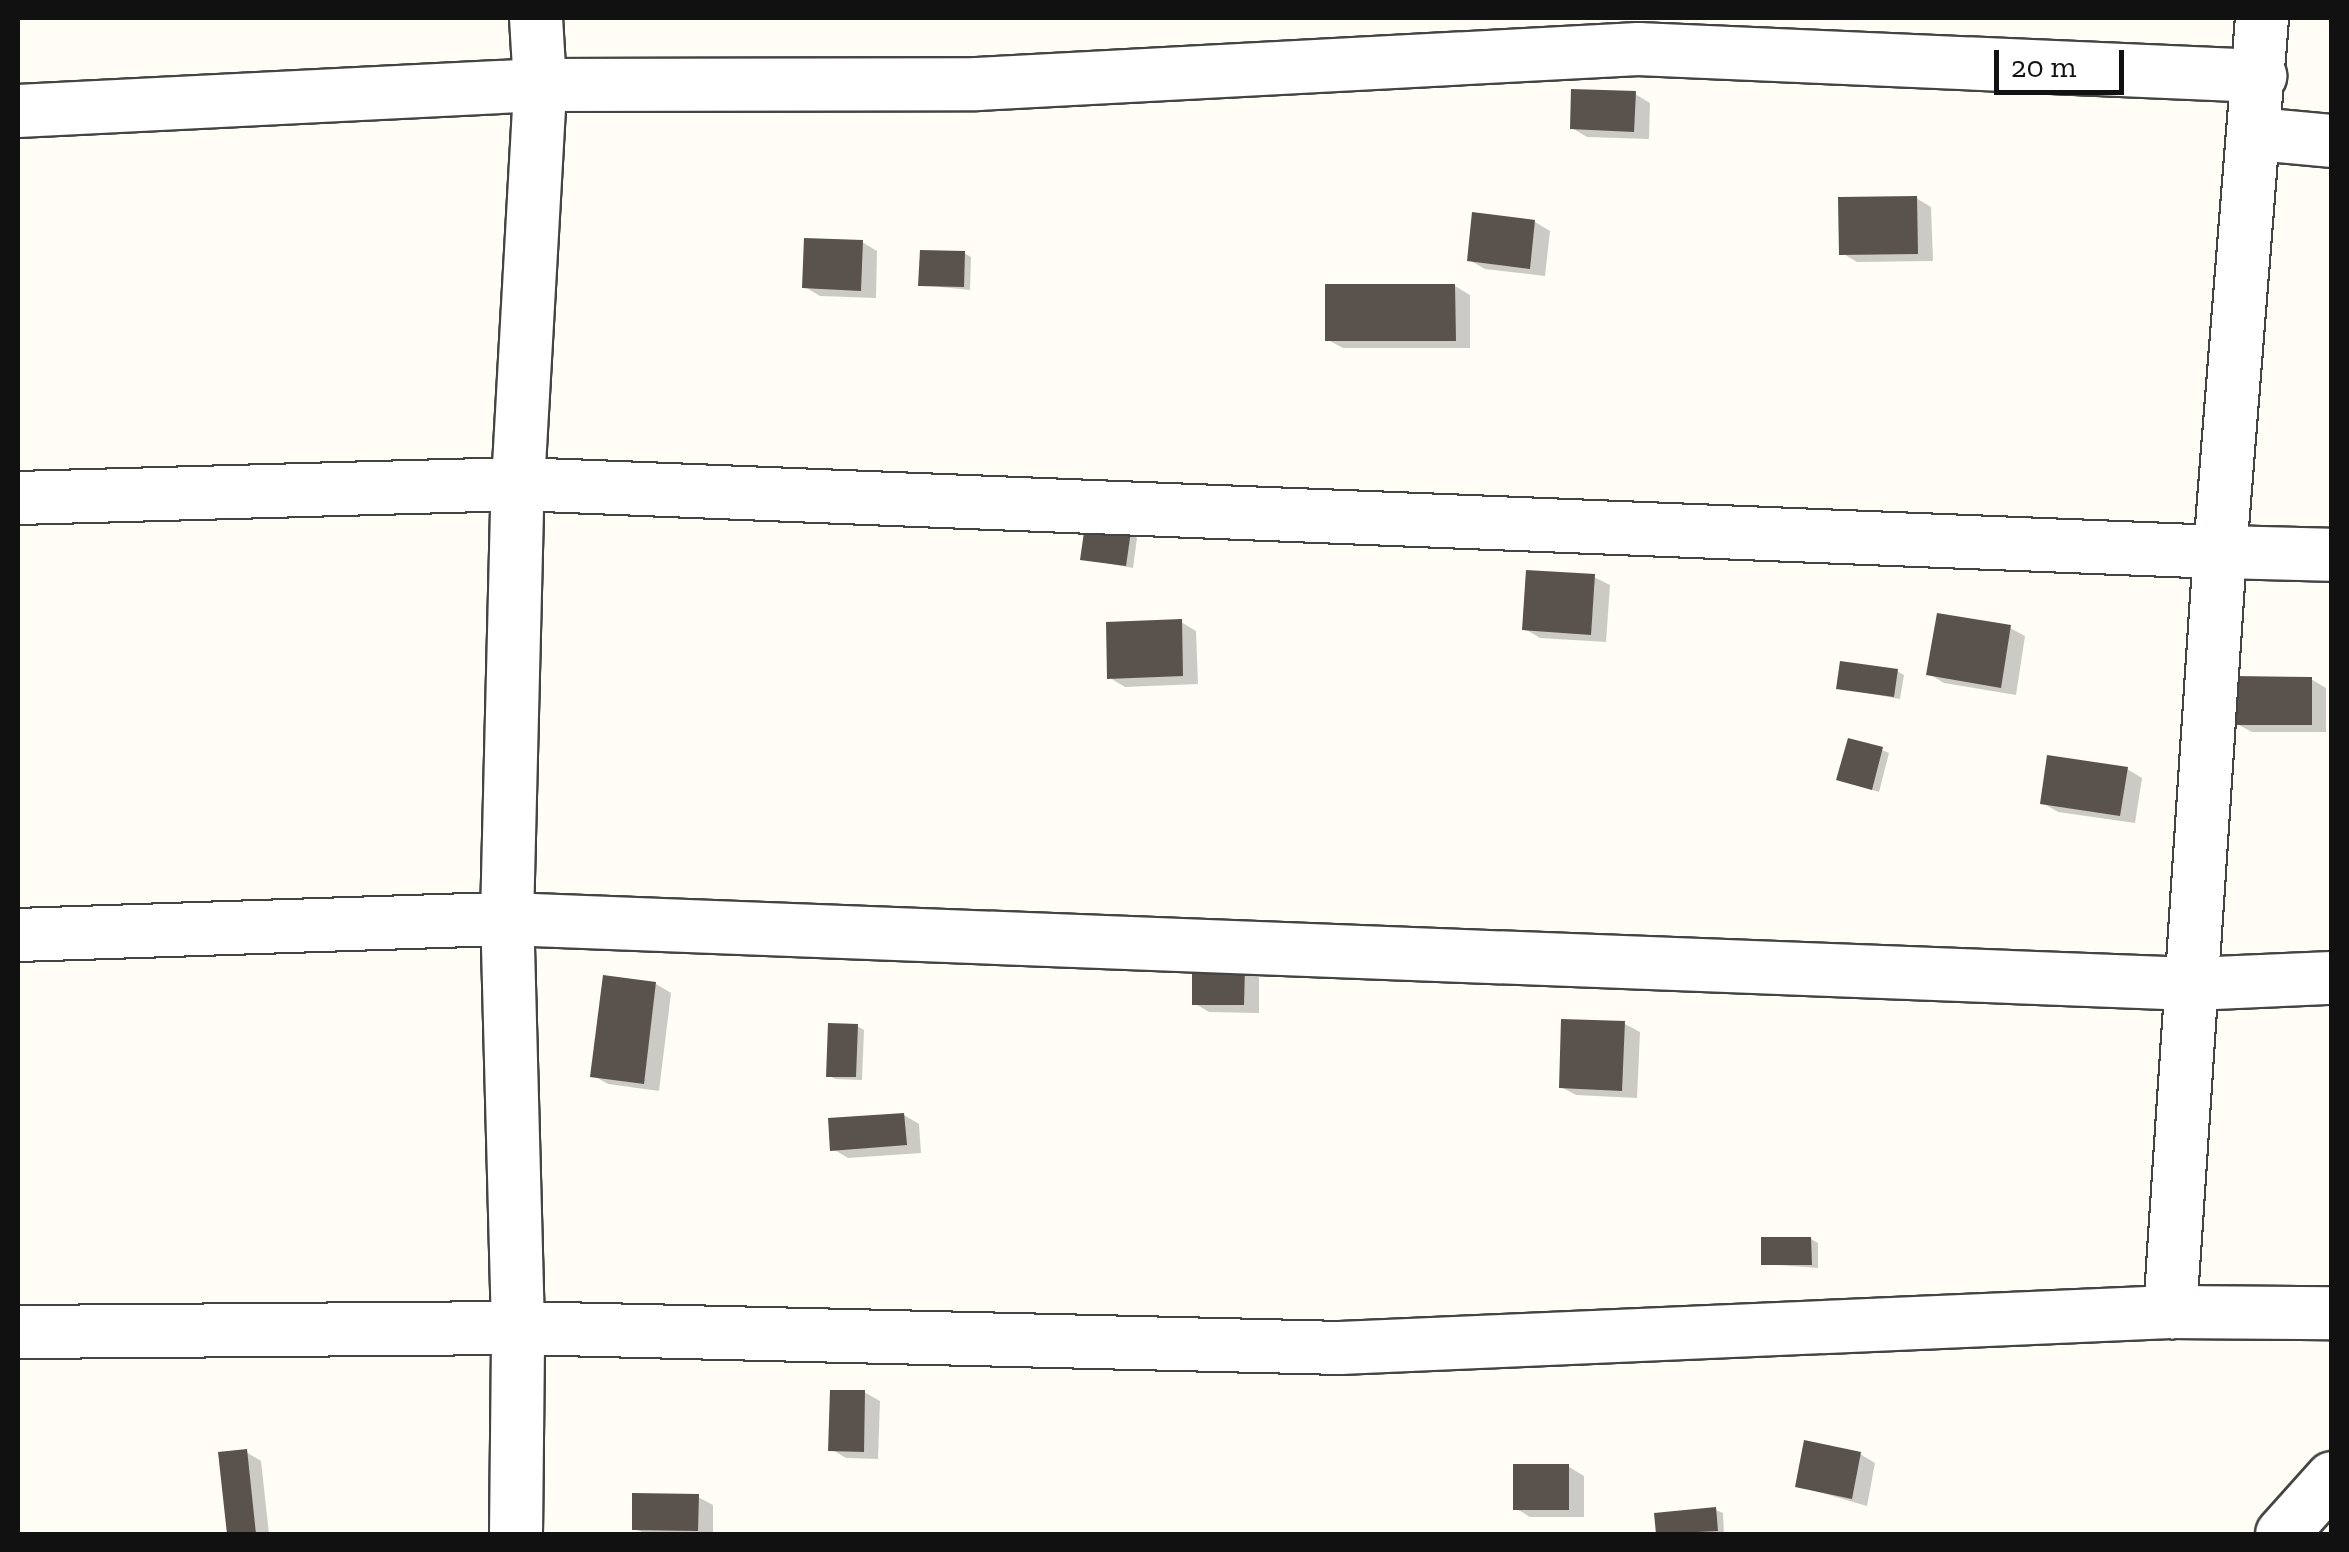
<!DOCTYPE html>
<style>
body{margin:0}
#map{position:relative;width:2349px;height:1552px;overflow:hidden;background:#fffdf5;font-family:"Zilla Slab",serif}
div>[style]{position:absolute}
.shadow>*{inset:0;background:#0003}
.building>*{inset:0;background:#5a524d}
.roads{filter:drop-shadow(2px 0 #444) drop-shadow(-2px 0 #444) drop-shadow(0 2px #444) drop-shadow(0 -2px #444)}
.minor>*{height:52px;margin:-26px;padding:0 26px;transform-origin:26px;border-radius:26px;background:#fff}
span{translate:-50% -50%;white-space:nowrap;text-align:center;line-height:1.15;-webkit-text-stroke:10px #fff;paint-order:stroke}
.frame{position:absolute;inset:0;border:20px solid #111;pointer-events:none}
.scale{position:absolute;left:1994px;top:50px;width:130px;height:45px;box-sizing:border-box;border:5px solid #111;border-top:0;padding-left:12px;font-size:30px;line-height:35px;white-space:nowrap;color:#111;-webkit-text-stroke:8px #fff;paint-order:stroke}
</style>
<div id="map">
<div class="shadow">
<div style="clip-path:polygon(1635px 94px,1650px 103px,1649px 139px,1587px 137px,1572px 128px)"></div>
<div style="clip-path:polygon(1916px 198px,1931px 207px,1933px 261px,1857px 262px,1842px 253px)"></div>
<div style="clip-path:polygon(1535px 222px,1550px 231px,1545px 276px,1485px 269px,1469px 260px)"></div>
<div style="clip-path:polygon(862px 242px,877px 251px,876px 298px,820px 296px,805px 287px)"></div>
<div style="clip-path:polygon(964px 253px,971px 257px,970px 290px,921px 285px)"></div>
<div style="clip-path:polygon(1455px 286px,1470px 295px,1470px 348px,1343px 348px,1328px 340px)"></div>
<div style="clip-path:polygon(1130px 534px,1137px 538px,1133px 568px,1083px 559px)"></div>
<div style="clip-path:polygon(1594px 577px,1610px 585px,1606px 642px,1540px 638px,1525px 629px)"></div>
<div style="clip-path:polygon(1181px 622px,1196px 631px,1198px 684px,1125px 687px,1110px 678px)"></div>
<div style="clip-path:polygon(2010px 628px,2025px 636px,2016px 695px,1944px 683px,1929px 674px)"></div>
<div style="clip-path:polygon(1897px 671px,1904px 675px,1900px 699px,1839px 688px)"></div>
<div style="clip-path:polygon(2311px 679px,2326px 688px,2326px 732px,2252px 732px,2237px 724px)"></div>
<div style="clip-path:polygon(1882px 750px,1889px 753px,1879px 792px,1846px 782px)"></div>
<div style="clip-path:polygon(2127px 769px,2142px 778px,2135px 823px,2058px 812px,2043px 803px)"></div>
<div style="clip-path:polygon(1244px 968px,1259px 977px,1259px 1013px,1209px 1012px,1194px 1003px)"></div>
<div style="clip-path:polygon(656px 984px,671px 993px,659px 1091px,608px 1084px,592px 1075px)"></div>
<div style="clip-path:polygon(1625px 1024px,1640px 1032px,1637px 1098px,1576px 1095px,1561px 1087px)"></div>
<div style="clip-path:polygon(857px 1026px,864px 1030px,862px 1080px,835px 1079px,828px 1075px)"></div>
<div style="clip-path:polygon(904px 1115px,919px 1124px,921px 1153px,848px 1158px,833px 1149px)"></div>
<div style="clip-path:polygon(1811px 1239px,1818px 1243px,1818px 1268px,1763px 1264px)"></div>
<div style="clip-path:polygon(864px 1392px,880px 1401px,878px 1459px,846px 1458px,831px 1449px)"></div>
<div style="clip-path:polygon(246px 1452px,261px 1461px,269px 1534px,229px 1534px,221px 1454px)"></div>
<div style="clip-path:polygon(1860px 1454px,1875px 1463px,1867px 1506px,1798px 1486px)"></div>
<div style="clip-path:polygon(1569px 1467px,1584px 1476px,1584px 1517px,1530px 1517px,1515px 1508px)"></div>
<div style="clip-path:polygon(698px 1497px,713px 1505px,713px 1534px,645px 1534px,635px 1528px)"></div>
<div style="clip-path:polygon(1716px 1510px,1723px 1513px,1724px 1534px,1659px 1534px,1657px 1516px)"></div>
</div>
<div class="building">
<div style="clip-path:polygon(1571px 89px,1636px 91px,1634px 132px,1570px 129px)"></div>
<div style="clip-path:polygon(1917px 196px,1918px 254px,1839px 255px,1838px 197px)"></div>
<div style="clip-path:polygon(1472px 212px,1535px 220px,1530px 269px,1467px 261px)"></div>
<div style="clip-path:polygon(804px 238px,863px 240px,861px 291px,802px 288px)"></div>
<div style="clip-path:polygon(920px 250px,965px 251px,964px 287px,918px 286px)"></div>
<div style="clip-path:polygon(1325px 284px,1455px 284px,1456px 341px,1325px 341px)"></div>
<div style="clip-path:polygon(1085px 525px,1131px 531px,1126px 566px,1080px 560px)"></div>
<div style="clip-path:polygon(1526px 570px,1595px 574px,1591px 635px,1522px 630px)"></div>
<div style="clip-path:polygon(1937px 613px,2011px 625px,2001px 688px,1926px 675px)"></div>
<div style="clip-path:polygon(1182px 619px,1183px 676px,1107px 679px,1106px 622px)"></div>
<div style="clip-path:polygon(1840px 661px,1898px 669px,1894px 697px,1836px 689px)"></div>
<div style="clip-path:polygon(2234px 676px,2312px 677px,2312px 725px,2235px 725px)"></div>
<div style="clip-path:polygon(1848px 738px,1883px 747px,1872px 790px,1836px 780px)"></div>
<div style="clip-path:polygon(2047px 755px,2128px 767px,2120px 816px,2040px 804px)"></div>
<div style="clip-path:polygon(1192px 965px,1245px 966px,1244px 1005px,1192px 1005px)"></div>
<div style="clip-path:polygon(603px 975px,656px 982px,644px 1084px,590px 1077px)"></div>
<div style="clip-path:polygon(1561px 1019px,1625px 1021px,1622px 1091px,1559px 1088px)"></div>
<div style="clip-path:polygon(828px 1023px,858px 1024px,856px 1077px,826px 1077px)"></div>
<div style="clip-path:polygon(904px 1113px,907px 1145px,830px 1151px,828px 1118px)"></div>
<div style="clip-path:polygon(1761px 1237px,1811px 1237px,1812px 1265px,1761px 1265px)"></div>
<div style="clip-path:polygon(830px 1390px,865px 1390px,864px 1452px,828px 1451px)"></div>
<div style="clip-path:polygon(1804px 1440px,1861px 1452px,1852px 1499px,1795px 1487px)"></div>
<div style="clip-path:polygon(247px 1449px,256px 1534px,227px 1534px,218px 1452px)"></div>
<div style="clip-path:polygon(1513px 1464px,1569px 1464px,1569px 1510px,1513px 1510px)"></div>
<div style="clip-path:polygon(632px 1493px,699px 1494px,698px 1531px,632px 1530px)"></div>
<div style="clip-path:polygon(1716px 1507px,1718px 1531px,1656px 1534px,1654px 1513px)"></div>
</div>
<div class="roads">
<div class="minor">
<div style="left:2262px;top:18px;width:536px;rotate:94.5deg"></div>
<div style="left:2220px;top:552px;width:112px;rotate:1.5deg"></div>
<div style="left:18px;top:111px;width:523px;rotate:-2.85deg"></div>
<div style="left:540px;top:85px;width:437px;rotate:-0.1deg"></div>
<div style="left:977px;top:84px;width:662px;rotate:-3.03deg"></div>
<div style="left:1638px;top:49px;width:623px;rotate:2.49deg"></div>
<div style="left:2257px;top:134px;width:75px;rotate:5.3deg"></div>
<div style="left:18px;top:498px;width:500px;rotate:-1.6deg"></div>
<div style="left:518px;top:484px;width:1703px;rotate:2.29deg"></div>
<div style="left:2220px;top:552px;width:762px;rotate:93.76deg"></div>
<div style="left:18px;top:935px;width:489px;rotate:-1.9deg"></div>
<div style="left:507px;top:919px;width:1686px;rotate:2.21deg"></div>
<div style="left:2192px;top:984px;width:140px;rotate:-2.5deg"></div>
<div style="left:18px;top:1332px;width:500px;rotate:-0.46deg"></div>
<div style="left:518px;top:1328px;width:409px;rotate:-91.5deg"></div>
<div style="left:507px;top:919px;width:435px;rotate:-88.6deg"></div>
<div style="left:518px;top:484px;width:400px;rotate:-86.8deg"></div>
<div style="left:540px;top:85px;width:67px;rotate:-93.4deg"></div>
<div style="left:516px;top:1534px;width:206px;rotate:-89.4deg"></div>
<div style="left:518px;top:1328px;width:822px;rotate:1.39deg"></div>
<div style="left:1340px;top:1348px;width:831px;rotate:-2.48deg"></div>
<div style="left:2170px;top:1312px;width:162px;rotate:0.4deg"></div>
<div style="left:2282px;top:1534px;width:75px;rotate:-48.2deg"></div>
</div>
</div>
<div class="frame"></div>
<div class="scale">20 m</div>
</div>
